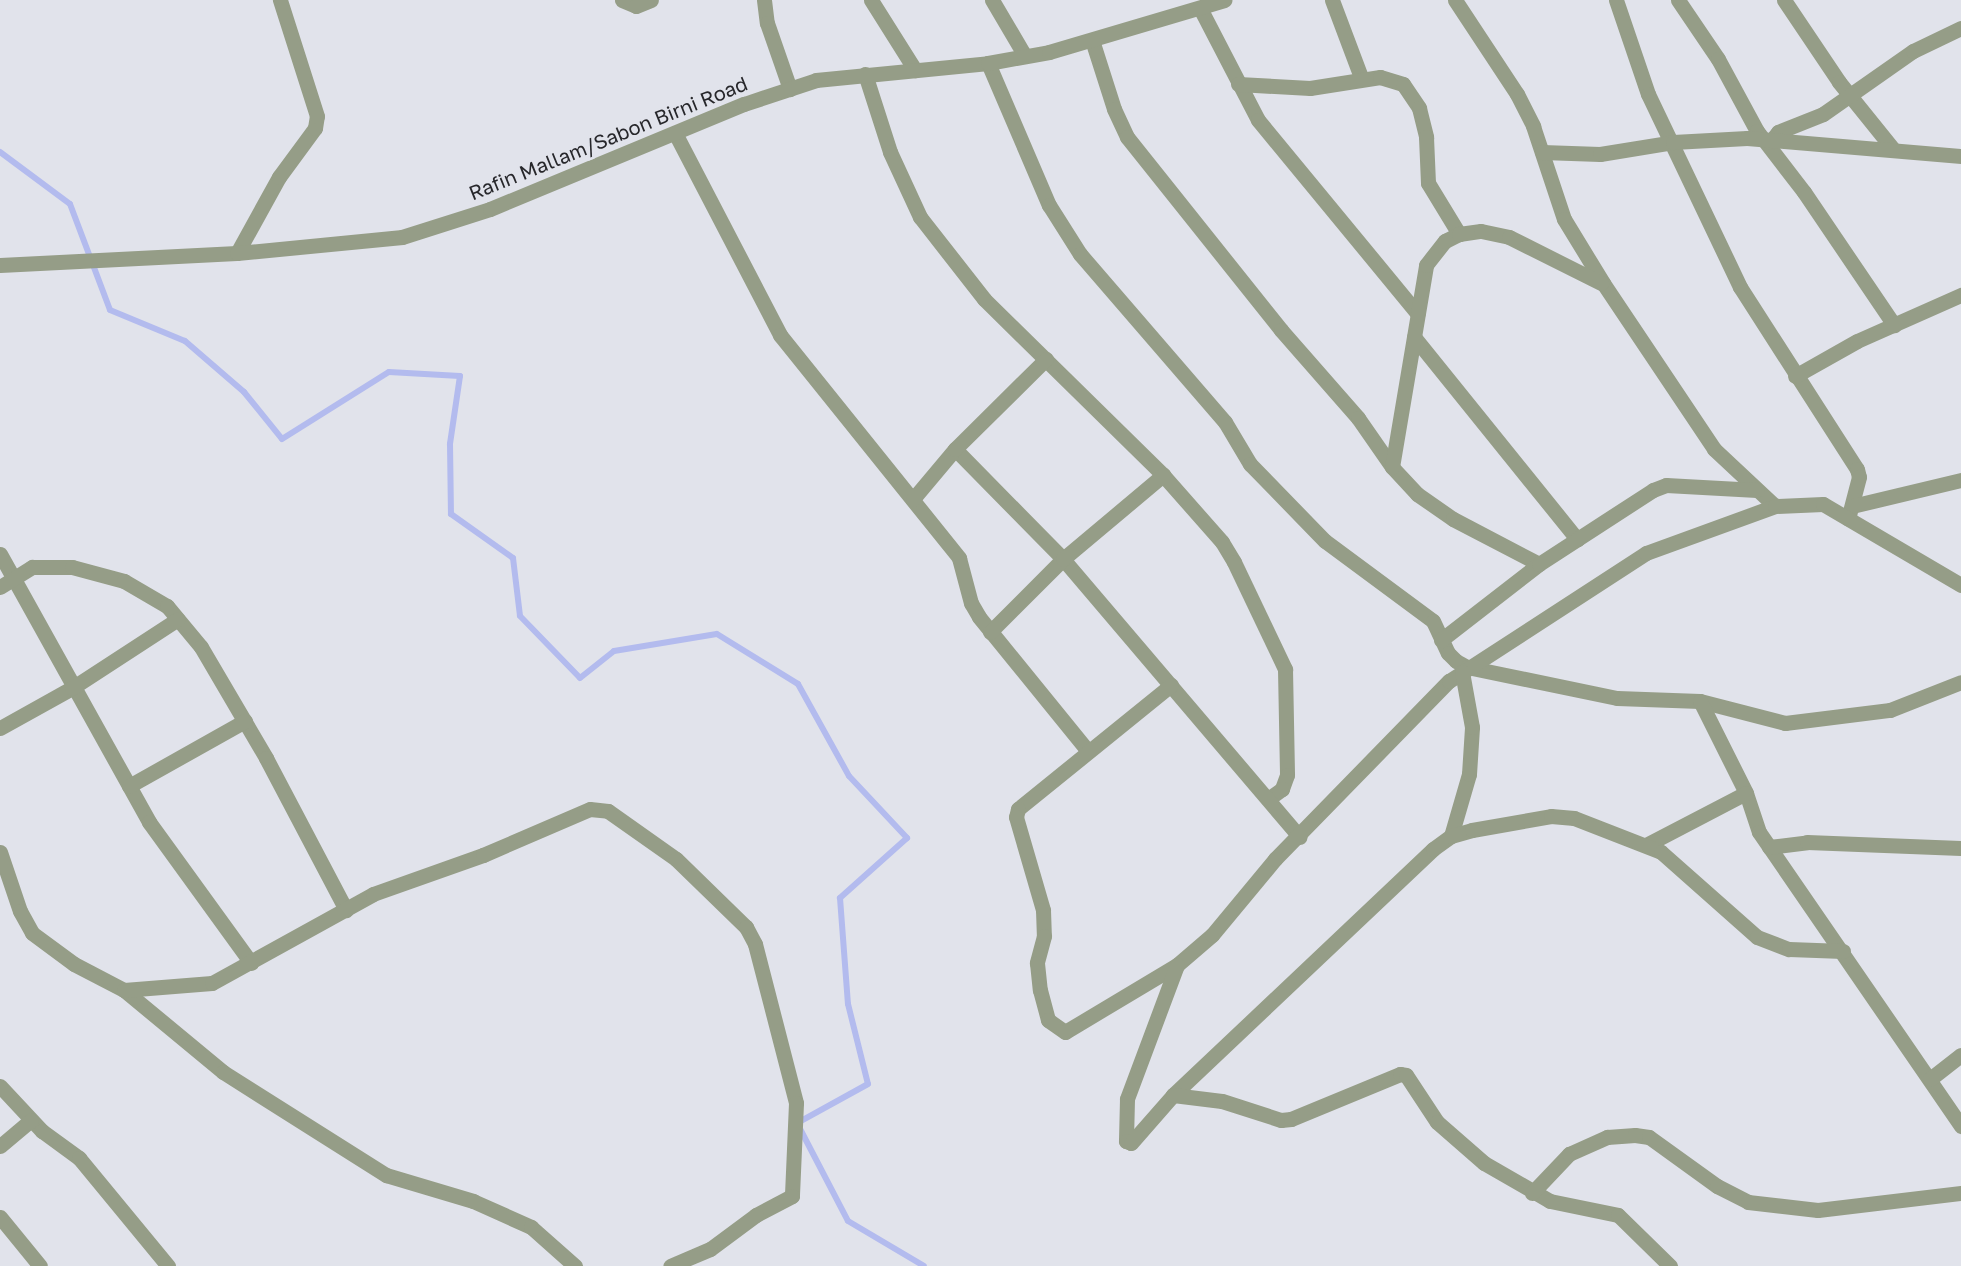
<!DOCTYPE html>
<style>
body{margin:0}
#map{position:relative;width:1961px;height:1266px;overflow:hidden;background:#e1e3eb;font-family:"Golos Text",sans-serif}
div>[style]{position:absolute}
.stream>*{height:6px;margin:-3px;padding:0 3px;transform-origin:3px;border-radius:3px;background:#b3bbee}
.minor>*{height:15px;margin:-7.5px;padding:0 7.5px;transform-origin:7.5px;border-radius:7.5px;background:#959d87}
.tertiary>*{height:15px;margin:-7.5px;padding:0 7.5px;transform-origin:7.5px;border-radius:7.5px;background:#959d87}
span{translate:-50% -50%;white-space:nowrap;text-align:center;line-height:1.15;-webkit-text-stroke:5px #e1e3eb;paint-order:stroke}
.street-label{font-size:20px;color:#27272b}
</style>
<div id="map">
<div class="stream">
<div style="left:0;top:152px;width:87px;rotate:36.6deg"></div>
<div style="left:70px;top:204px;width:113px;rotate:69.3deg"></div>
<div style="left:110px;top:310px;width:81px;rotate:22.5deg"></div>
<div style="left:185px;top:341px;width:78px;rotate:40.8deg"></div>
<div style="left:244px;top:392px;width:60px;rotate:51deg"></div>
<div style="left:282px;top:439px;width:126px;rotate:-32.1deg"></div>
<div style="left:389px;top:372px;width:71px;rotate:3.2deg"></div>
<div style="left:460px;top:376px;width:69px;rotate:98.4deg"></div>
<div style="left:450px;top:444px;width:70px;rotate:89.2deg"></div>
<div style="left:451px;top:514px;width:76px;rotate:35.4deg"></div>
<div style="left:513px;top:558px;width:58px;rotate:83.1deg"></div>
<div style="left:520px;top:616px;width:86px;rotate:45.9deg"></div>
<div style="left:580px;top:678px;width:43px;rotate:-38.5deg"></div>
<div style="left:614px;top:651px;width:104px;rotate:-9.4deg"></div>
<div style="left:717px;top:634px;width:95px;rotate:31.7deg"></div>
<div style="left:798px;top:684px;width:105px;rotate:61deg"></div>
<div style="left:849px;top:776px;width:85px;rotate:46.9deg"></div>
<div style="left:907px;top:838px;width:90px;rotate:138.2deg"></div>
<div style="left:840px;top:898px;width:106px;rotate:85.7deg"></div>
<div style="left:848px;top:1004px;width:82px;rotate:76deg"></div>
<div style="left:868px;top:1084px;width:81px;rotate:151.2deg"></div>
<div style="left:797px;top:1123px;width:110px;rotate:62.5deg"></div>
<div style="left:848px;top:1221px;width:88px;rotate:30.6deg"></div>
</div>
<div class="minor">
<div style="left:622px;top:0;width:15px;rotate:23deg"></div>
<div style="left:636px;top:6px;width:16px;rotate:-22deg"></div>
<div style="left:764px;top:0;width:23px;rotate:83deg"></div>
<div style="left:767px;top:23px;width:70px;rotate:70.8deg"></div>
<div style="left:871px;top:0;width:83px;rotate:57.8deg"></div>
<div style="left:992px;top:0;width:65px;rotate:59.5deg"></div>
<div style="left:1332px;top:0;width:82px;rotate:69.4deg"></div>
<div style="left:1455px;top:0;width:113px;rotate:56.6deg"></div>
<div style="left:1517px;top:94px;width:36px;rotate:63deg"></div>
<div style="left:1533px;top:126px;width:98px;rotate:71.6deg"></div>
<div style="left:1564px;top:219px;width:75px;rotate:58.6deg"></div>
<div style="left:1603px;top:283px;width:200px;rotate:56.2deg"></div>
<div style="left:1714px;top:449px;width:83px;rotate:43.1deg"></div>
<div style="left:1616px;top:0;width:99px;rotate:71.2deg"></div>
<div style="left:1648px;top:94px;width:214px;rotate:64.5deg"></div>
<div style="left:1740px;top:287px;width:216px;rotate:57.3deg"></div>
<div style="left:1857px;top:469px;width:8px;rotate:76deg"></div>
<div style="left:1859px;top:477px;width:43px;rotate:104.7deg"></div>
<div style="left:1678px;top:0;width:71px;rotate:55.9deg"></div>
<div style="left:1718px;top:59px;width:82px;rotate:61.6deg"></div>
<div style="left:1757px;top:131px;width:77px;rotate:52.4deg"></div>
<div style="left:1804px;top:192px;width:161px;rotate:55.9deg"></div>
<div style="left:1784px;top:0;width:99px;rotate:56.1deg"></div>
<div style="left:1839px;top:82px;width:86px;rotate:51.1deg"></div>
<div style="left:1200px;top:8px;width:126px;rotate:62.6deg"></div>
<div style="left:1258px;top:120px;width:251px;rotate:50.5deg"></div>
<div style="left:1092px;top:40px;width:72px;rotate:72.3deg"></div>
<div style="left:1114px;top:109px;width:31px;rotate:65deg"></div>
<div style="left:1127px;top:137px;width:247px;rotate:51.4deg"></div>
<div style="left:1281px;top:330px;width:117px;rotate:48.8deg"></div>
<div style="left:1358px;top:418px;width:60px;rotate:55.2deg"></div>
<div style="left:1392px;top:467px;width:37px;rotate:47deg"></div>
<div style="left:1417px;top:494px;width:44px;rotate:34.8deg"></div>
<div style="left:1453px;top:519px;width:97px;rotate:27.6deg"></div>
<div style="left:988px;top:63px;width:155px;rotate:66.8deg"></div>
<div style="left:1049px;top:205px;width:58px;rotate:57.7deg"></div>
<div style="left:1080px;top:254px;width:222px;rotate:49.2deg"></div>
<div style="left:1225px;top:422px;width:49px;rotate:59.2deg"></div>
<div style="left:1250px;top:464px;width:107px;rotate:45.8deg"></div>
<div style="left:1325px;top:541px;width:134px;rotate:36.5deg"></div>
<div style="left:1433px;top:621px;width:35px;rotate:65deg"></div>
<div style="left:1448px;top:653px;width:11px;rotate:45deg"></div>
<div style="left:1456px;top:661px;width:13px;rotate:29deg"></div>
<div style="left:1467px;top:667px;width:153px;rotate:11.7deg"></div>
<div style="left:1617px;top:698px;width:83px;rotate:2.1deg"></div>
<div style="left:1700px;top:701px;width:88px;rotate:14.5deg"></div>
<div style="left:1785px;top:723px;width:106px;rotate:-7.1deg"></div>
<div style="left:1890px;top:710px;width:76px;rotate:-21.5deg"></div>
<div style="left:865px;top:74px;width:82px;rotate:72.2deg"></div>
<div style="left:890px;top:152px;width:72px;rotate:65.2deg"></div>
<div style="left:920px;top:217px;width:104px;rotate:52deg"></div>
<div style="left:984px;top:299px;width:251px;rotate:44.5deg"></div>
<div style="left:1163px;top:475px;width:89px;rotate:48.6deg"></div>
<div style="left:1222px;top:542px;width:23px;rotate:59deg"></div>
<div style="left:1234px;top:562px;width:119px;rotate:64.5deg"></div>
<div style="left:1285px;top:669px;width:106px;rotate:88.9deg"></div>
<div style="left:1287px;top:775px;width:15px;rotate:110deg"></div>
<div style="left:1282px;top:789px;width:17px;rotate:144deg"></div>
<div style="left:1238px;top:84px;width:72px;rotate:3.2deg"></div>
<div style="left:1310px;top:88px;width:71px;rotate:-8.9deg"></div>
<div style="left:1380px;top:77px;width:24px;rotate:17deg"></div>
<div style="left:1403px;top:84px;width:29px;rotate:56deg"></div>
<div style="left:1419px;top:108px;width:30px;rotate:76deg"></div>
<div style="left:1426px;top:137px;width:46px;rotate:87.5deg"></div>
<div style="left:1428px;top:183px;width:60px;rotate:58.7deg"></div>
<div style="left:675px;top:133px;width:228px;rotate:62.5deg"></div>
<div style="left:780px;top:335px;width:286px;rotate:51.2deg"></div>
<div style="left:959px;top:558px;width:47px;rotate:75.1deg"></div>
<div style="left:971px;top:603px;width:16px;rotate:60deg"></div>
<div style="left:979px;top:617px;width:173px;rotate:50.9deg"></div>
<div style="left:1770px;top:142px;width:13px;rotate:-51deg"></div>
<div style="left:1778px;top:132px;width:48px;rotate:-21.8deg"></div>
<div style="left:1823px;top:114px;width:110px;rotate:-35deg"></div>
<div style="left:1913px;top:51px;width:53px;rotate:-25.6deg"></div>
<div style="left:1542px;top:152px;width:58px;rotate:2deg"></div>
<div style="left:1600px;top:154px;width:74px;rotate:-9.3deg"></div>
<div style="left:1673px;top:142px;width:74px;rotate:-3.1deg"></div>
<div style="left:1747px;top:138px;width:215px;rotate:4.8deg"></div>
<div style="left:237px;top:253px;width:87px;rotate:-61.1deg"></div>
<div style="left:279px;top:177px;width:61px;rotate:-53.7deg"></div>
<div style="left:315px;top:128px;width:12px;rotate:-81deg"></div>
<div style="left:317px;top:116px;width:122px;rotate:-107.7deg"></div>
<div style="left:1414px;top:337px;width:260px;rotate:51.1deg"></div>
<div style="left:1795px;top:376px;width:71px;rotate:-29.4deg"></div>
<div style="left:1857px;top:341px;width:114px;rotate:-23.9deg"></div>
<div style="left:955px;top:449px;width:154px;rotate:45.5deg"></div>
<div style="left:1063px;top:559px;width:365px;rotate:49.6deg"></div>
<div style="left:1392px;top:467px;width:205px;rotate:-80.4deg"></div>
<div style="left:1426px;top:265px;width:31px;rotate:-52deg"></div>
<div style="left:1445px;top:241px;width:16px;rotate:-27deg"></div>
<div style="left:1459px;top:234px;width:22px;rotate:-8deg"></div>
<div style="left:1481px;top:231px;width:29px;rotate:12deg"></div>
<div style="left:1509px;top:237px;width:103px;rotate:26.6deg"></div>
<div style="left:913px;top:499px;width:65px;rotate:-50deg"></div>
<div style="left:955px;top:449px;width:128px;rotate:-44.7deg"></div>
<div style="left:1852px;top:506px;width:112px;rotate:-13.4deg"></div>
<div style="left:0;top:554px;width:307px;rotate:60.9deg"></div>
<div style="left:149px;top:822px;width:174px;rotate:54.1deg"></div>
<div style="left:0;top:587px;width:38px;rotate:-32deg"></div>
<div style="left:32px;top:567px;width:40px"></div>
<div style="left:72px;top:567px;width:54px;rotate:15.1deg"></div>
<div style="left:124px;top:581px;width:50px;rotate:30.2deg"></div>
<div style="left:167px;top:606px;width:53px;rotate:50.3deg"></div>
<div style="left:201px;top:647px;width:129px;rotate:59.6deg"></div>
<div style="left:266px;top:758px;width:172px;rotate:62.2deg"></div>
<div style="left:990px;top:632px;width:103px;rotate:-45deg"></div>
<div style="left:1063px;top:559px;width:131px;rotate:-40deg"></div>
<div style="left:1441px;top:640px;width:124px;rotate:-37.8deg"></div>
<div style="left:1539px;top:564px;width:136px;rotate:-33deg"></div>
<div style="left:1653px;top:490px;width:14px;rotate:-21deg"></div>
<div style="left:1666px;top:485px;width:91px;rotate:3.1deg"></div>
<div style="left:1171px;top:685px;width:197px;rotate:141deg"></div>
<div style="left:1018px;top:809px;width:8px;rotate:104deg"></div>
<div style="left:1016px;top:817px;width:97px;rotate:73.8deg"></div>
<div style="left:1043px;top:910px;width:26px;rotate:88deg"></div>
<div style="left:1044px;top:936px;width:28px;rotate:105deg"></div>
<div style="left:1037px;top:963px;width:27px;rotate:84deg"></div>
<div style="left:1040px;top:990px;width:31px;rotate:75deg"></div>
<div style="left:1048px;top:1020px;width:21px;rotate:35deg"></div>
<div style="left:1065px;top:1032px;width:131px;rotate:-30.9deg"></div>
<div style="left:1177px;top:965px;width:46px;rotate:-40.6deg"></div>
<div style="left:1212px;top:935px;width:99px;rotate:-50.3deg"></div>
<div style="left:1275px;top:859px;width:249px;rotate:-45.7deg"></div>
<div style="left:1449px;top:681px;width:235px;rotate:-33deg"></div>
<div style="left:1646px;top:553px;width:137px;rotate:-20deg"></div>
<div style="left:1775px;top:506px;width:48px;rotate:-2.4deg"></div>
<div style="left:1823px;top:504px;width:160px;rotate:30.4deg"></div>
<div style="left:1700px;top:701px;width:103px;rotate:63.4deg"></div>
<div style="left:1746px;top:793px;width:41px;rotate:71.6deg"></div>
<div style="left:1759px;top:832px;width:357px;rotate:55.5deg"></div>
<div style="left:0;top:728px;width:82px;rotate:-29.1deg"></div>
<div style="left:72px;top:688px;width:126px;rotate:-33.1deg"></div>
<div style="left:129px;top:786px;width:133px;rotate:-29.3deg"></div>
<div style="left:1451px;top:836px;width:65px;rotate:-73.8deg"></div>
<div style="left:1469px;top:774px;width:47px;rotate:-86.3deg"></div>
<div style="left:1472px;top:727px;width:56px;rotate:-100.3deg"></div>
<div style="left:1648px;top:844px;width:110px;rotate:-27.5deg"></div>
<div style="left:1769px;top:847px;width:38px;rotate:-7deg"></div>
<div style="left:1807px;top:842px;width:154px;rotate:2.2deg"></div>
<div style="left:0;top:852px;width:62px;rotate:71.3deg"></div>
<div style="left:20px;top:911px;width:25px;rotate:61deg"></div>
<div style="left:32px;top:933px;width:52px;rotate:36.4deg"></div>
<div style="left:74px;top:964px;width:56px;rotate:27.5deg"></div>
<div style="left:124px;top:990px;width:129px;rotate:39.6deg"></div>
<div style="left:223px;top:1072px;width:193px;rotate:32.3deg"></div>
<div style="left:386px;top:1175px;width:91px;rotate:16.6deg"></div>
<div style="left:473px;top:1201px;width:64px;rotate:24.1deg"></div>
<div style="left:531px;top:1227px;width:59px;rotate:41.6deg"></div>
<div style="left:1177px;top:965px;width:143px;rotate:110.5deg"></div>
<div style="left:1127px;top:1099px;width:42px;rotate:91.4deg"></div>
<div style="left:1126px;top:1141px;width:5px;rotate:22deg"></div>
<div style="left:1131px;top:1143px;width:64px;rotate:-48.8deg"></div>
<div style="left:1173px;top:1095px;width:358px;rotate:-43.4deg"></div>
<div style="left:1433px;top:849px;width:22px;rotate:-36deg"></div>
<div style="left:1451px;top:836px;width:22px;rotate:-16deg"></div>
<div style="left:1472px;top:830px;width:80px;rotate:-10deg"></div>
<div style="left:1551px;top:816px;width:23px;rotate:5deg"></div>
<div style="left:1574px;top:818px;width:93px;rotate:21.3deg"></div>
<div style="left:1661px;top:852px;width:128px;rotate:41.5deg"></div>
<div style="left:1757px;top:937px;width:34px;rotate:21deg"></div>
<div style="left:1789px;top:949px;width:54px;rotate:2.1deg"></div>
<div style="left:124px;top:990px;width:88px;rotate:-4.5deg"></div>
<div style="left:212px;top:983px;width:184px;rotate:-28.9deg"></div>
<div style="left:373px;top:894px;width:117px;rotate:-19.5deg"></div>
<div style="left:483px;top:855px;width:116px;rotate:-23.3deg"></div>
<div style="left:590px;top:809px;width:18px;rotate:6deg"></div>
<div style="left:608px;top:811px;width:83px;rotate:35.2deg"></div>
<div style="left:676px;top:859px;width:98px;rotate:44.2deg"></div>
<div style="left:746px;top:927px;width:19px;rotate:62deg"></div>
<div style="left:755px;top:944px;width:164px;rotate:75.5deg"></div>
<div style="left:796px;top:1103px;width:93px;rotate:92.5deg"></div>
<div style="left:792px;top:1196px;width:41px;rotate:152.2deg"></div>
<div style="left:756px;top:1215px;width:57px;rotate:143.5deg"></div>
<div style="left:710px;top:1249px;width:43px;rotate:157deg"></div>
<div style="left:1930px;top:1079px;width:39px;rotate:-38deg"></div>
<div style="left:0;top:1086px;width:62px;rotate:47deg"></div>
<div style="left:42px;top:1131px;width:46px;rotate:36.1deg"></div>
<div style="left:79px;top:1158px;width:140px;rotate:50.5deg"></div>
<div style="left:1173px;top:1095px;width:49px;rotate:7deg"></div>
<div style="left:1222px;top:1101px;width:62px;rotate:17.9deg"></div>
<div style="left:1281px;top:1120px;width:10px;rotate:-6deg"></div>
<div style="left:1291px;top:1119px;width:118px;rotate:-22.4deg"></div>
<div style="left:1400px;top:1074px;width:6px;rotate:9deg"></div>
<div style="left:1406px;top:1075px;width:56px;rotate:56.6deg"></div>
<div style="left:1437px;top:1122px;width:62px;rotate:41.1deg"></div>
<div style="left:1484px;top:1163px;width:76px;rotate:29.9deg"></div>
<div style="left:1550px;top:1201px;width:69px;rotate:11.6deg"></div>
<div style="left:1618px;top:1215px;width:73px;rotate:44.4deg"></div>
<div style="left:0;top:1146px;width:40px;rotate:-40deg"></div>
<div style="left:1532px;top:1193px;width:54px;rotate:-46.5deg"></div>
<div style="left:1569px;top:1154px;width:42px;rotate:-24.1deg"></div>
<div style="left:1607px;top:1137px;width:28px;rotate:-4deg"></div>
<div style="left:1635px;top:1135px;width:14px;rotate:8deg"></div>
<div style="left:1649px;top:1137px;width:84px;rotate:35.8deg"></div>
<div style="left:1717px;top:1186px;width:35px;rotate:27deg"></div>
<div style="left:1748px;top:1202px;width:70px;rotate:6.5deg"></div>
<div style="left:1818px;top:1210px;width:144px;rotate:-6.8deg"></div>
<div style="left:0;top:1217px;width:63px;rotate:50.8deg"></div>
</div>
<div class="tertiary">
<div style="left:0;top:265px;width:237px;rotate:-2.9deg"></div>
<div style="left:237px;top:253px;width:166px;rotate:-5.5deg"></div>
<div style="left:402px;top:237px;width:92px;rotate:-17.7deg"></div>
<div style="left:490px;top:209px;width:275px;rotate:-22.5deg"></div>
<div style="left:744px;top:104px;width:76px;rotate:-18.4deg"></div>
<div style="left:816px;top:80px;width:173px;rotate:-5.6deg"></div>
<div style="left:988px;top:63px;width:62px;rotate:-10.2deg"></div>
<div style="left:1049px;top:52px;width:183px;rotate:-16.5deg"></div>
</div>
<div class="street-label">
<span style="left:608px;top:138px;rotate:-22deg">Rafin Mallam/Sabon Birni Road</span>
</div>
</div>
